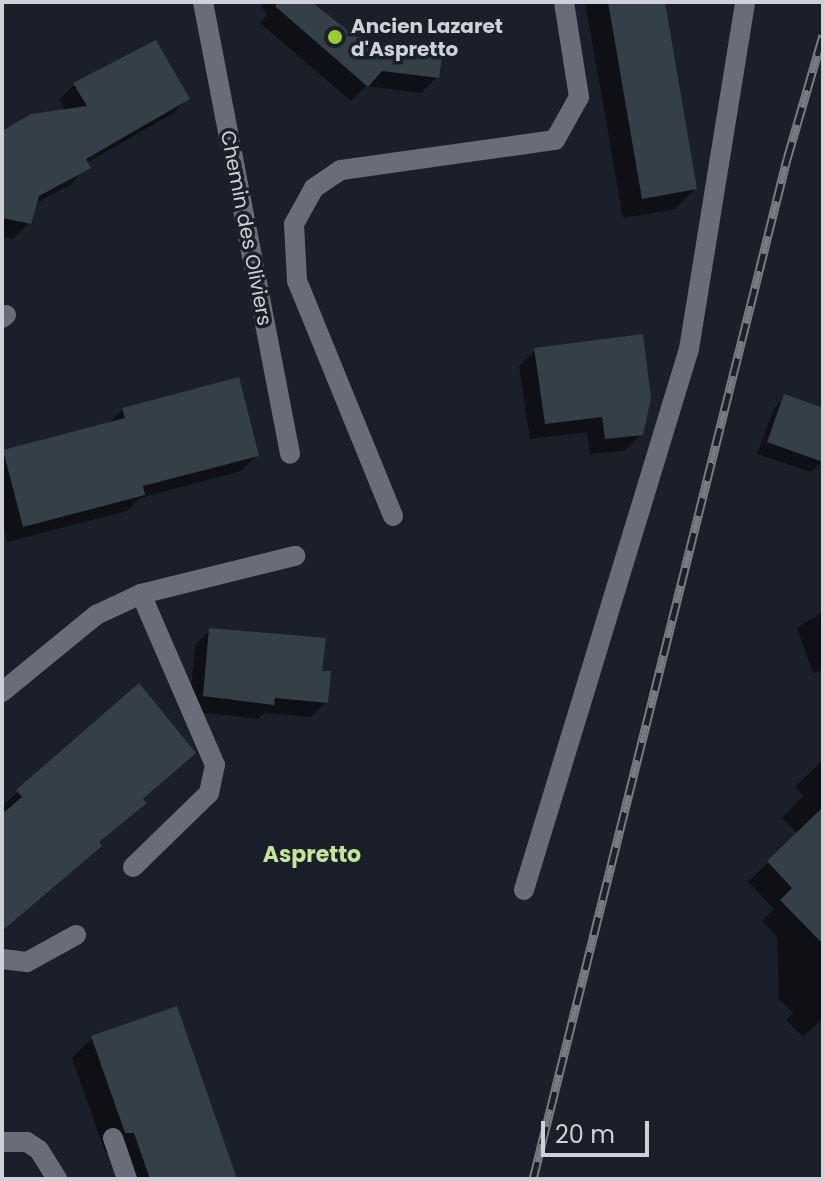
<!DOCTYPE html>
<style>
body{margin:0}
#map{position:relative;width:825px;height:1181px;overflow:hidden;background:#1b1f29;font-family:Poppins,sans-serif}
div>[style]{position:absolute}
.shadow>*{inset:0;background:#0007}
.building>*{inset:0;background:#343f47}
.service>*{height:20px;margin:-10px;padding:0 10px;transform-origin:10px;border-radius:10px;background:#686d79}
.minor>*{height:20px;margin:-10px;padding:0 10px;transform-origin:10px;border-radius:10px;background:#686d79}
.rail>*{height:9px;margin-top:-4.5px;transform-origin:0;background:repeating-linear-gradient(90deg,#1b1f29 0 18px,#777b83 0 36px);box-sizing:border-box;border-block:2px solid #777b83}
.dots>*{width:22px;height:22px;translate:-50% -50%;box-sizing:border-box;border:4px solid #1b1f29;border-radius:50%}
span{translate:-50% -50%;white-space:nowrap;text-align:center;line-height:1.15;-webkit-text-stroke:7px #1b1f29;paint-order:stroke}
.poi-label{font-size:20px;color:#ced1d8;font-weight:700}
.left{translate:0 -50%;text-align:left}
.street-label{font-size:20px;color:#ced1d8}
.neighbourhood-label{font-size:22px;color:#c4e39b;font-weight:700}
.frame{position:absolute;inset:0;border:4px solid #ced1d8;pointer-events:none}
.scale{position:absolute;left:541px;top:1121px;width:108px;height:36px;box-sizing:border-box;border:4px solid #ced1d8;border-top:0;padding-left:10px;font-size:24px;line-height:28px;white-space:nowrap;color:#ced1d8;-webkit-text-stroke:6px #1b1f29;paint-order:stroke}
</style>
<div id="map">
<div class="shadow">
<div style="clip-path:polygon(259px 2px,311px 2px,353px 38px,437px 77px,421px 93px,366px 86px,351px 101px,260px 23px,267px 15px)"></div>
<div style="clip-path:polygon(585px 2px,663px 2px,695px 189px,675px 209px,623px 218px)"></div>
<div style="clip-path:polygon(75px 84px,187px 98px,172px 114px,86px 163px,73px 183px,35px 204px,29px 223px,13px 239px,2px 237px,2px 133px,66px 111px,59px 100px)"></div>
<div style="clip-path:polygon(535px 350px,641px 434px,625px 451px,590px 454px,587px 432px,530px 439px,519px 366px)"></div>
<div style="clip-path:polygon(785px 397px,823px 410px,823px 460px,811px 472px,757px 454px,774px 408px)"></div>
<div style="clip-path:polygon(123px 409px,257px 455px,241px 471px,140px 498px,127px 511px,7px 542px,2px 522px,2px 454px,108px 425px)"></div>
<div style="clip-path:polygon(823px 612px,823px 670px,813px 673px,797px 628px)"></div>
<div style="clip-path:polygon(210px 630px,320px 672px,326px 702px,311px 717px,264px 713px,258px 719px,189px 711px,195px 645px)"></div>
<div style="clip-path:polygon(139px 685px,178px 768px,2px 930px,2px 816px,7px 812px,2px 806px)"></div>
<div style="clip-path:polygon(823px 760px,823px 1018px,803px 1037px,786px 1020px,793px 1013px,779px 999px,777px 937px,762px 921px,774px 909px,748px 882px,798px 834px,782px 818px,803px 796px,795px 787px)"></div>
<div style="clip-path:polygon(92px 1038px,235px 1179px,124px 1179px,114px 1152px,105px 1152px,72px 1058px)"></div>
</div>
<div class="building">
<div style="clip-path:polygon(278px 2px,312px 2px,354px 36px,442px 58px,439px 78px,382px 71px,368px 87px,275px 6px)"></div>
<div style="clip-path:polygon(608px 2px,665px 2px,697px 189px,642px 199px)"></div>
<div style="clip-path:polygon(156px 40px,190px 99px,86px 159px,91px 168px,39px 196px,31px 224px,2px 218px,2px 131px,31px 114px,87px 106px,73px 83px)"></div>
<div style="clip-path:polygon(643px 334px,651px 398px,643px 435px,605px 439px,602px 417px,545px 424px,534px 348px)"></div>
<div style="clip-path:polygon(239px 377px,259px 456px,143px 486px,145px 495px,23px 527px,3px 450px,125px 418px,122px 408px)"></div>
<div style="clip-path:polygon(784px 394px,823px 408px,823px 462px,767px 442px)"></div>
<div style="clip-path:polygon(209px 628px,326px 638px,322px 671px,331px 671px,328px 703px,275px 698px,274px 705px,203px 696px)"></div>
<div style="clip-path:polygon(139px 683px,196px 753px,143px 799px,147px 803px,99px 842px,102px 846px,2px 931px,2px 814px,22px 797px,16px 790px)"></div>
<div style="clip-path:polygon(823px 807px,823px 944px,780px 900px,792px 888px,767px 861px)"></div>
<div style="clip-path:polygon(177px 1006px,237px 1179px,150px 1179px,134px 1133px,125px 1133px,91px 1036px)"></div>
</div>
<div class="service">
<div style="left:203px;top:2px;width:460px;rotate:79.1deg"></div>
<div style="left:393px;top:516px;width:254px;rotate:-112.2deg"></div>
<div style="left:297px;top:281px;width:57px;rotate:-93deg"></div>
<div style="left:294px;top:224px;width:41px;rotate:-60.9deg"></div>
<div style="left:314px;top:188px;width:32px;rotate:-34deg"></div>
<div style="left:341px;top:170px;width:216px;rotate:-8deg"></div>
<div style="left:555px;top:140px;width:49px;rotate:-60.8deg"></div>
<div style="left:579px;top:97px;width:96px;rotate:-99deg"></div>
<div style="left:133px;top:867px;width:106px;rotate:-44.2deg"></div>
<div style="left:209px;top:793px;width:29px;rotate:-78deg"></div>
<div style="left:524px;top:890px;width:566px;rotate:-73.04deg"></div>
<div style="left:689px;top:349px;width:351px;rotate:-80.8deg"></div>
<div style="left:2px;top:959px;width:25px;rotate:7deg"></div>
<div style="left:27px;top:962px;width:56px;rotate:-28.9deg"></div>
<div style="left:113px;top:1138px;width:43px;rotate:71.1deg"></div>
<div style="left:2px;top:1142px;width:25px"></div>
<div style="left:27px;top:1142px;width:14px;rotate:34deg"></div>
<div style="left:39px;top:1150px;width:34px;rotate:58deg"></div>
</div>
<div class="minor">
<div style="left:2px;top:318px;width:5px;rotate:-37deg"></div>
<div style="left:141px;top:594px;width:186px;rotate:66.6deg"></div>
<div style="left:2px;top:692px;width:122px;rotate:-39.3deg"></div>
<div style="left:96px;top:615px;width:50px;rotate:-25deg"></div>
<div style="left:141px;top:594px;width:159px;rotate:-13.9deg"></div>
</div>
<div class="rail">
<div style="left:533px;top:1179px;width:1051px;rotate:-76.02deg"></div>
<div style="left:787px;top:159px;width:129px;rotate:-73.8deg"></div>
</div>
<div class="dots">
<div style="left:335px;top:37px;background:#98cb37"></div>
</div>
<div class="poi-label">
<span class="left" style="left:351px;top:38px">Ancien Lazaret<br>d'Aspretto</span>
</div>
<div class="street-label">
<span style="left:246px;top:228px;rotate:79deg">Chemin des Oliviers</span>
</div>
<div class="neighbourhood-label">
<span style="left:312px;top:855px">Aspretto</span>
</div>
<div class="frame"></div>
<div class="scale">20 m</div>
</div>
